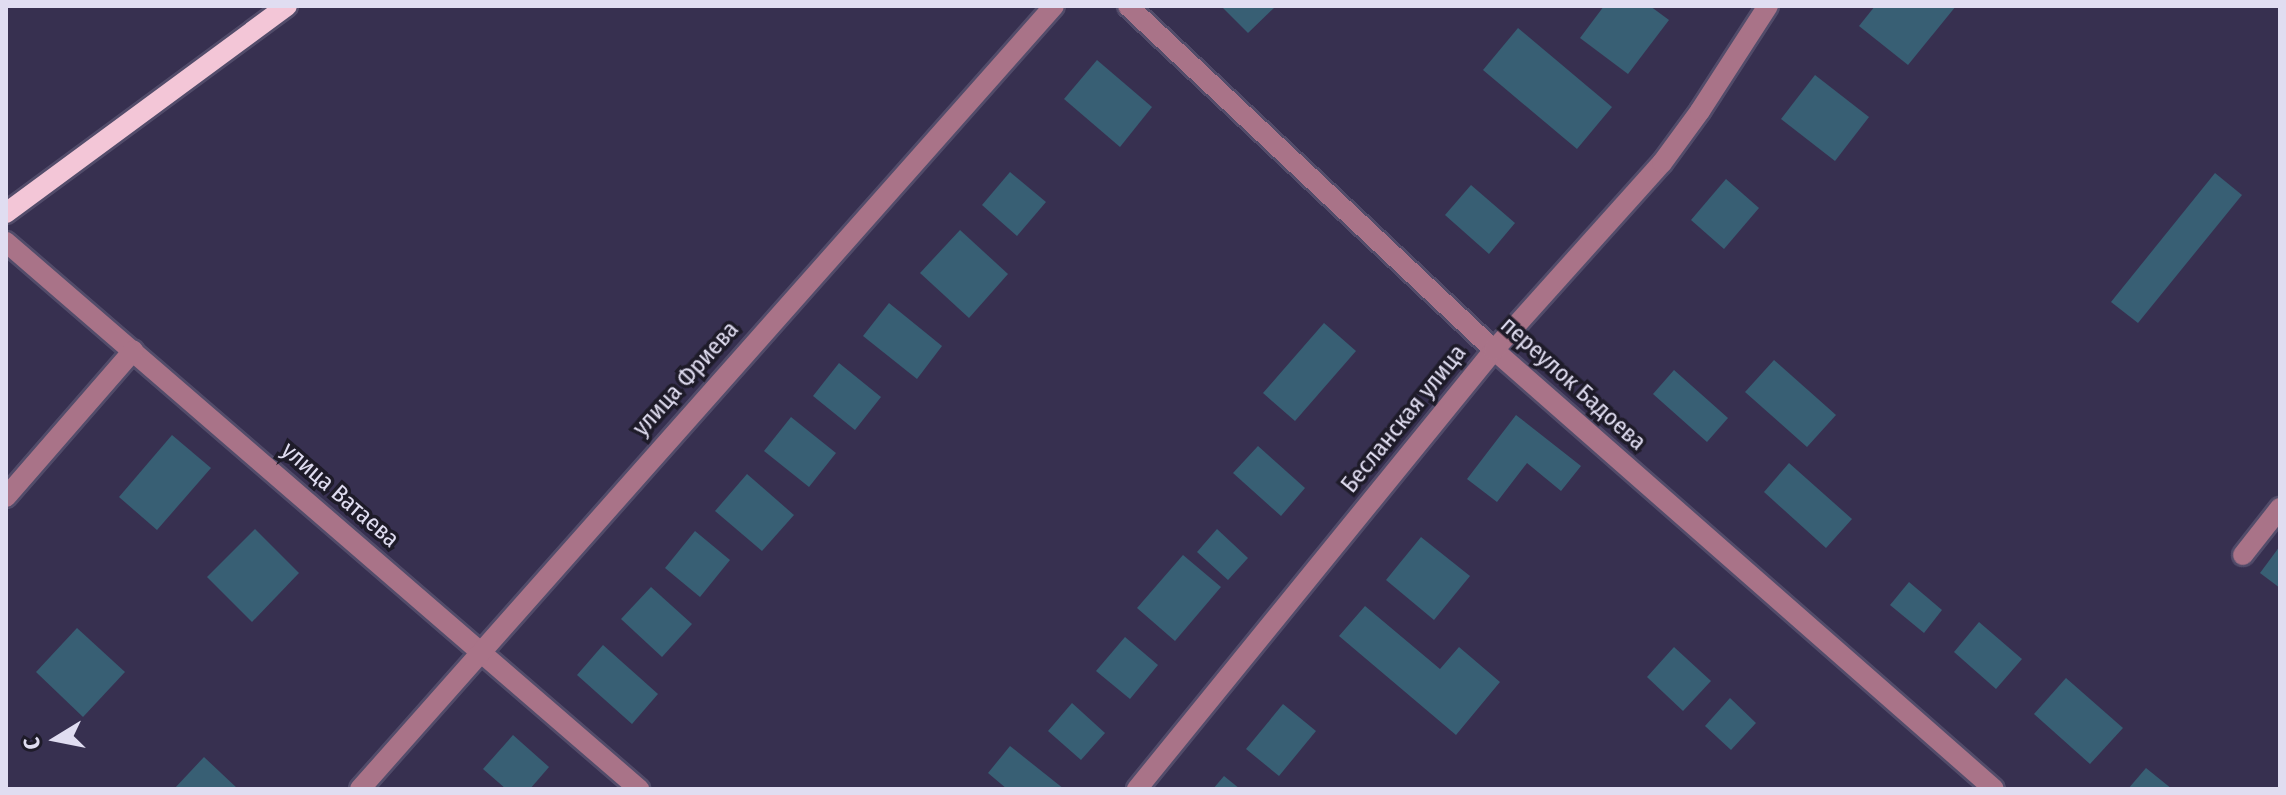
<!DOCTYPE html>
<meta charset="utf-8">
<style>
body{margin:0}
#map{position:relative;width:2286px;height:795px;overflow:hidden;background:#373050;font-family:"Fira Sans Condensed",sans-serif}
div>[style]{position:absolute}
.building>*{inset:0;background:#385f74}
.roads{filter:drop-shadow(2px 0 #524c6a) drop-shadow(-2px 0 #524c6a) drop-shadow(0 2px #524c6a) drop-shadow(0 -2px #524c6a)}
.minor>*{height:20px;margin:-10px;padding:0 10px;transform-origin:10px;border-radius:10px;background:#a97388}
.major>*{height:20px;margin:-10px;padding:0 10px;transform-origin:10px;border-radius:10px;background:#f3c6d7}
span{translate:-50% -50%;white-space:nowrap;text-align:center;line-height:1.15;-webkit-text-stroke:7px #1e1b29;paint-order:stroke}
.street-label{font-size:24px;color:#e0ddf1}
.frame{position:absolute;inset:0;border:8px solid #e0ddf1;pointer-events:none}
.north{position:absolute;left:16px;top:699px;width:80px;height:80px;-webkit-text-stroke:6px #1e1b29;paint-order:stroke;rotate:260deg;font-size:22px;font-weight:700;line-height:32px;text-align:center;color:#e0ddf1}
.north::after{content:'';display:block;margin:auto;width:28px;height:36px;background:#e0ddf1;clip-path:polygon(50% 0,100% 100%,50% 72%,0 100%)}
</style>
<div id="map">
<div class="building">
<div style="clip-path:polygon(1221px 6px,1276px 6px,1248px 33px)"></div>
<div style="clip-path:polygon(1604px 6px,1650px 6px,1669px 20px,1628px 74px,1580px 38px)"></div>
<div style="clip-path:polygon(1875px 6px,1956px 6px,1908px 65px,1859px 26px)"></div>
<div style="clip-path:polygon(1518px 28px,1612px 107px,1577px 149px,1483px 70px)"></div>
<div style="clip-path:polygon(1097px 60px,1152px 107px,1120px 147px,1064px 99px)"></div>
<div style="clip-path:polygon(1815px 75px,1869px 117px,1835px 161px,1781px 119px)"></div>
<div style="clip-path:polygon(1010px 172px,1046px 202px,1017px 236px,982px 205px)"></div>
<div style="clip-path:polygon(2215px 173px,2242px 195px,2138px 323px,2111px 302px)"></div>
<div style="clip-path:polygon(1726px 179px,1759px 208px,1724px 249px,1691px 220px)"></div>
<div style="clip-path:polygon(1471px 185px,1515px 223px,1489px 254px,1445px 215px)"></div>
<div style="clip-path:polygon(960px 230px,1008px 274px,969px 318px,920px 273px)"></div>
<div style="clip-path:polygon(889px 303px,942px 346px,917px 379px,863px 336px)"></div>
<div style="clip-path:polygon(1324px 323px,1356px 351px,1295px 421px,1263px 393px)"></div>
<div style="clip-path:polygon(1774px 360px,1836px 415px,1807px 447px,1745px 392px)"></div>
<div style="clip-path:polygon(839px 363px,881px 397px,855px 430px,813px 396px)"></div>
<div style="clip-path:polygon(1674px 370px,1728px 418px,1707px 442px,1653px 394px)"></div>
<div style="clip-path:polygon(1516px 415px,1581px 466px,1561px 491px,1527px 463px,1497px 502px,1467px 479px)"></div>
<div style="clip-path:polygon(791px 417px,836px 453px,809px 487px,764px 451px)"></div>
<div style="clip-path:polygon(172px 435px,211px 468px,157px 530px,119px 497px)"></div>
<div style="clip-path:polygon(1258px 446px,1305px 488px,1281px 516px,1233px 473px)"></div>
<div style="clip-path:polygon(1789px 463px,1852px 519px,1826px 548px,1764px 492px)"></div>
<div style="clip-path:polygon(747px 474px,794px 515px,762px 551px,715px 511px)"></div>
<div style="clip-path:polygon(255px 529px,299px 573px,252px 622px,207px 577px)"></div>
<div style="clip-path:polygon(1217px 529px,1248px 558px,1228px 580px,1197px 552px)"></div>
<div style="clip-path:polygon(695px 531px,730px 560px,700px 597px,665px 568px)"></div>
<div style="clip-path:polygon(1421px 537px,1470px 576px,1434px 620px,1386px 580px)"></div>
<div style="clip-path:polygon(2280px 546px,2280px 588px,2260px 573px)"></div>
<div style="clip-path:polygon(1183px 555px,1221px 587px,1175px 641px,1137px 608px)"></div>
<div style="clip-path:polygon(1909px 582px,1942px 610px,1924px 633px,1890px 605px)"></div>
<div style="clip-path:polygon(651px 587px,692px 624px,662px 657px,621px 619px)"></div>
<div style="clip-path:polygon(1365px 606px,1440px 669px,1459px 647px,1500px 682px,1456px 735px,1339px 636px)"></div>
<div style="clip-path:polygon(1979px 622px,2022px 659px,1996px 689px,1954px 652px)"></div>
<div style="clip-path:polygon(77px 628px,125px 672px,83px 717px,36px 672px)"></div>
<div style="clip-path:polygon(1125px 637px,1158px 665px,1130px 699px,1096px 671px)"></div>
<div style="clip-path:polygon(603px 645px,658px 694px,632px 724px,577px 675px)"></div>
<div style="clip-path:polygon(1674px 647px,1711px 681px,1683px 711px,1647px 677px)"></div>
<div style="clip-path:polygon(2066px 678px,2123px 728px,2090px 764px,2034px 714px)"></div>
<div style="clip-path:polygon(1730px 698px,1756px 723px,1731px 750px,1705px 726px)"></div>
<div style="clip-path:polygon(1072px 703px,1105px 733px,1081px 760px,1048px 731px)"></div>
<div style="clip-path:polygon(1283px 704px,1316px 731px,1279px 776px,1246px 749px)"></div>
<div style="clip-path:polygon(513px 735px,549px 767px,530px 789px,506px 789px,483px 769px)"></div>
<div style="clip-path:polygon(1010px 746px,1064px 789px,1007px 789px,988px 773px)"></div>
<div style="clip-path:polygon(204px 757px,238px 789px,174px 789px)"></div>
<div style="clip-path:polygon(2146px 768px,2172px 789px,2128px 789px)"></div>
<div style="clip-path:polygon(1224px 776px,1240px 789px,1213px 789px)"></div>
</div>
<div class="roads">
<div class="minor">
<div style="left:1128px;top:6px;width:502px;rotate:43.23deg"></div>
<div style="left:1494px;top:350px;width:665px;rotate:41.28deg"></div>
<div style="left:6px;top:242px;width:837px;rotate:40.83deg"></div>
<div style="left:6px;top:497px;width:194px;rotate:-49deg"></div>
<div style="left:2243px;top:555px;width:60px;rotate:-51.8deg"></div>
<div style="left:360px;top:789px;width:1046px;rotate:-48.45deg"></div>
<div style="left:1137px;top:789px;width:566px;rotate:-50.88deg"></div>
<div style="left:1494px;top:350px;width:251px;rotate:-48.1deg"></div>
<div style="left:1662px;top:163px;width:64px;rotate:-53.8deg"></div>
<div style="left:1700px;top:111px;width:125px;rotate:-57.1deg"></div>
</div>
<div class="major">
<div style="left:6px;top:213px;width:349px;rotate:-36.4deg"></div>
</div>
</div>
<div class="street-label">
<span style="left:686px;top:379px;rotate:-48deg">улица Фриева</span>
<span style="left:1573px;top:384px;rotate:42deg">переулок Бадоева</span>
<span style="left:1404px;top:419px;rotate:-51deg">Бесланская улица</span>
<span style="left:340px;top:495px;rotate:41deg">улица Ватаева</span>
</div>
<div class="frame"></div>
<div class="north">С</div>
</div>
